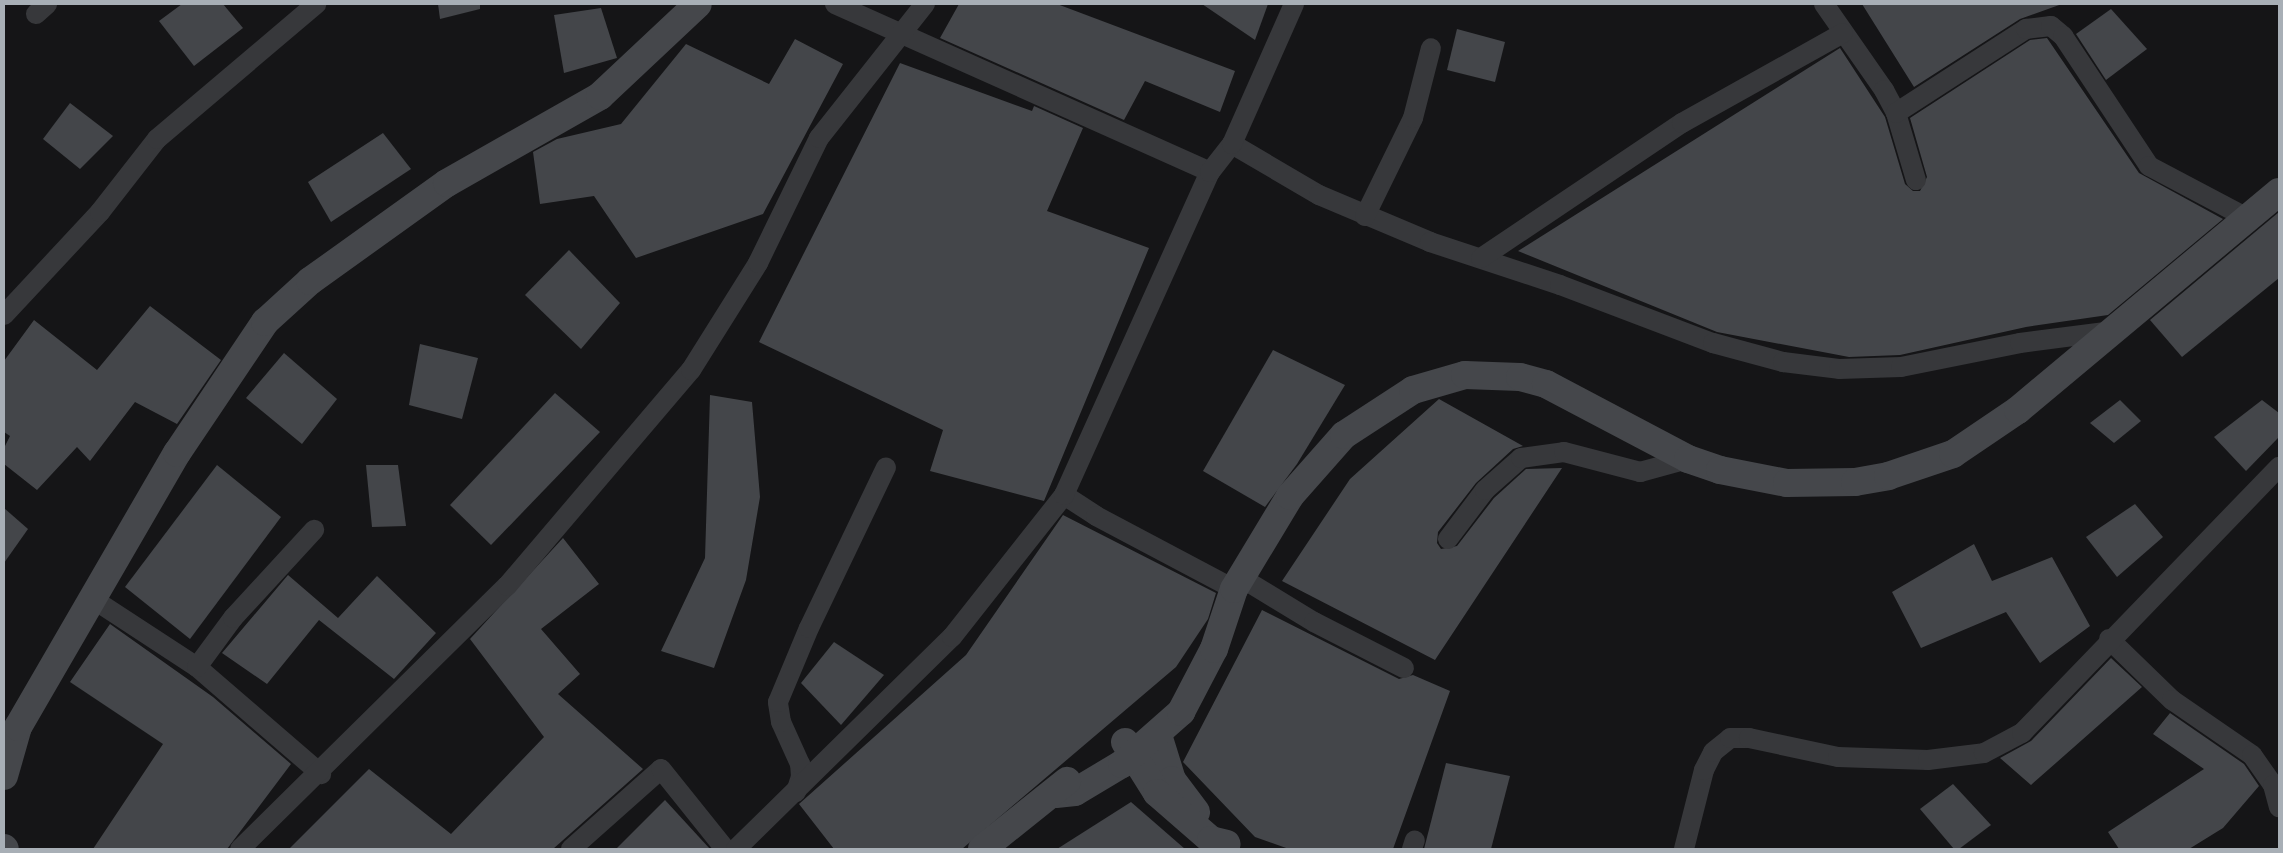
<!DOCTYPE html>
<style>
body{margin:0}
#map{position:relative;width:2283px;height:853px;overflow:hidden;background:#151517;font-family:"Varela Round",sans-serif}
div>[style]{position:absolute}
.building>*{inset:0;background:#44464a}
.street>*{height:20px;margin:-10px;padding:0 10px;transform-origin:10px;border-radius:10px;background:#37383b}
.secondary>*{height:28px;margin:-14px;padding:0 14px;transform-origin:14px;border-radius:14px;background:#45474b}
span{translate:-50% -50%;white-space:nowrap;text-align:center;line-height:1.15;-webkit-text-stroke:4px #101012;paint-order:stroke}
.frame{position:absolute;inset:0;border:5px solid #a8afb6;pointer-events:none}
</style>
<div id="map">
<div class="building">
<div style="clip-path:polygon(182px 4px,223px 4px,243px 28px,194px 66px,159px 21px)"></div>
<div style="clip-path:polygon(438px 4px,480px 4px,480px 9px,440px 19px)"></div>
<div style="clip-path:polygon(959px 4px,1057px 4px,1235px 71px,1220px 112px,1145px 81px,1124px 120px,940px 38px)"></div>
<div style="clip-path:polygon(1202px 4px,1268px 4px,1255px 40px)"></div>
<div style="clip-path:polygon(1862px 4px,2062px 4px,2020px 19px,1914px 87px)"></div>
<div style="clip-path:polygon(601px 8px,617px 58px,564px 73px,554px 15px)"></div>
<div style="clip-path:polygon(2111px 9px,2147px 49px,2106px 80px,2076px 34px)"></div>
<div style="clip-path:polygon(1457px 29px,1505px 42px,1495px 82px,1447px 70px)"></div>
<div style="clip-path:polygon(2047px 38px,2139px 173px,2223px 219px,2108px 315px,2026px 327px,1900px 355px,1849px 357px,1717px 332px,1518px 251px,1840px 48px,1885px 117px,1905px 184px,1913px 191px,1920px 191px,1927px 177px,1910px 118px,2030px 40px)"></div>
<div style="clip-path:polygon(795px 39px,843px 64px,763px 214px,636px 258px,594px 196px,540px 204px,533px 152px,557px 139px,621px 124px,686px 44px,769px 84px)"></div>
<div style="clip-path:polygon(900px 63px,1032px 111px,1034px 106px,1083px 128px,1047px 211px,1149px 248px,1044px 501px,930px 471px,943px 430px,759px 342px)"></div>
<div style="clip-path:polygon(70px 103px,113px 136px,80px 169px,43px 139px)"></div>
<div style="clip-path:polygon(383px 133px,411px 169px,331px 222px,308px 182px)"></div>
<div style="clip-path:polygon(2279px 212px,2279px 278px,2182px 357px,2150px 320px)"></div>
<div style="clip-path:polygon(569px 250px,620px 303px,581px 349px,525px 295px)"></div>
<div style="clip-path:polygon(150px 306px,221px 360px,177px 424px,135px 402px,90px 461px,77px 447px,37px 490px,4px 464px,4px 448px,10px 436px,4px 432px,4px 361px,34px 320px,97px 370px)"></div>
<div style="clip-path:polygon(420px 344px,478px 358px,462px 419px,409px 405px)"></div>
<div style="clip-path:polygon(1273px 350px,1345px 385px,1297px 464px,1265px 507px,1203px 471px)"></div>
<div style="clip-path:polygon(284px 353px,337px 399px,302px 444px,246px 398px)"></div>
<div style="clip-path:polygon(555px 393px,600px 432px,491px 545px,450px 505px)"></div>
<div style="clip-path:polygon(710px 395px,752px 402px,760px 497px,746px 580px,714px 668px,661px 651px,705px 558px)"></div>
<div style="clip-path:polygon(1439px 399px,1523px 446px,1513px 449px,1476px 483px,1438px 532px,1437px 543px,1441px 549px,1457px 546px,1494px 498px,1526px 469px,1562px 468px,1435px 660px,1282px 581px,1350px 479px)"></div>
<div style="clip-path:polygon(2120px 400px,2141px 421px,2114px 443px,2090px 423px)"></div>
<div style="clip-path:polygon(2262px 400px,2279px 413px,2279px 437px,2246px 471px,2214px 437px)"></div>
<div style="clip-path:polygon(217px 465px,281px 517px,190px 639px,125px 587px)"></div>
<div style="clip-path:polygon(366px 465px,398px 465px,406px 526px,372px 527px)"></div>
<div style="clip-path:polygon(2135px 504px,2163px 537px,2117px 577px,2086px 537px)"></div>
<div style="clip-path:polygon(4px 508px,28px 529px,4px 563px)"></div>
<div style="clip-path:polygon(1063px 515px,1216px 593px,1208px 619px,1176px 667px,962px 849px,834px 849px,799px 804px,966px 655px)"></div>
<div style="clip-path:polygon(563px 538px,599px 584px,541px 629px,580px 674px,558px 694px,643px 769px,553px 849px,289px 849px,369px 769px,451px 834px,544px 737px,470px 639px)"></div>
<div style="clip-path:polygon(1974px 544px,1992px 581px,2052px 557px,2090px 626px,2040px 663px,2006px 612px,1921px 648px,1892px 592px)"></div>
<div style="clip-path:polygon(288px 575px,338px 618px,377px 576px,436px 633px,394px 679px,319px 620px,267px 684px,222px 653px)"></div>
<div style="clip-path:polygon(1262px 610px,1399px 679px,1413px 675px,1450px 691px,1393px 849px,1289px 849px,1255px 837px,1183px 762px)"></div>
<div style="clip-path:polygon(110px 624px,213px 697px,291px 764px,227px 849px,93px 849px,163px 744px,70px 682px)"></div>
<div style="clip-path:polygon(834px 642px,884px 675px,841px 725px,801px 683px)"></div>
<div style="clip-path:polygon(2111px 658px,2142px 687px,2031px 785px,2000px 758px,2031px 741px)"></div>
<div style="clip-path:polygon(2170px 713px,2244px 764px,2259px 786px,2223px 828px,2189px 849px,2119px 849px,2108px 832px,2204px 769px,2153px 734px)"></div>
<div style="clip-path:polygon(1446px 763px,1510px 776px,1491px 849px,1424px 849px)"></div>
<div style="clip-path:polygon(1953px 784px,1991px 825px,1959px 849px,1954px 849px,1920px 809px)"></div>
<div style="clip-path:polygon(665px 800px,710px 849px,616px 849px)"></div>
<div style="clip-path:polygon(1131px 802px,1185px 849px,1057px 849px)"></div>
</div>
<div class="street">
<div style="left:835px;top:4px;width:411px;rotate:24.1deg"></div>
<div style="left:1824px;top:4px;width:105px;rotate:55.1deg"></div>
<div style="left:1884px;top:90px;width:26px;rotate:62deg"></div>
<div style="left:1896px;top:113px;width:70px;rotate:73.4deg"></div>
<div style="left:36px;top:14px;width:15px;rotate:-42deg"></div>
<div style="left:1896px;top:113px;width:155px;rotate:-32.9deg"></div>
<div style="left:2026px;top:29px;width:25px;rotate:-7deg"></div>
<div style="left:2051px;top:26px;width:16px;rotate:40deg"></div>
<div style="left:2063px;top:36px;width:156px;rotate:56.5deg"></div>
<div style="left:2149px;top:166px;width:113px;rotate:27.9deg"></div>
<div style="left:1232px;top:144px;width:101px;rotate:30.4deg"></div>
<div style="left:1319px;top:195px;width:121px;rotate:22.9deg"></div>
<div style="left:1430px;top:242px;width:137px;rotate:18.3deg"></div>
<div style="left:1560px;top:285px;width:164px;rotate:20.8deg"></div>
<div style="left:1713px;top:343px;width:73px;rotate:15.2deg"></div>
<div style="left:1783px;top:362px;width:56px;rotate:7.1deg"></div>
<div style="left:1839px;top:369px;width:62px;rotate:-1.8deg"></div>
<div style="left:1901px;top:367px;width:121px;rotate:-11.4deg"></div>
<div style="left:2020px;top:343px;width:94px;rotate:-7.4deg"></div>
<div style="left:1365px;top:216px;width:109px;rotate:-63.9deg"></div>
<div style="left:1413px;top:118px;width:72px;rotate:-75.6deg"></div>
<div style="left:1481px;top:258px;width:242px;rotate:-33.9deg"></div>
<div style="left:1682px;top:123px;width:184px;rotate:-29.2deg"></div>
<div style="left:4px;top:315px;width:141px;rotate:-47deg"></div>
<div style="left:100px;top:212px;width:93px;rotate:-52deg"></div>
<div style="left:157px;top:139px;width:209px;rotate:-40.3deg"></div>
<div style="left:1064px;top:495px;width:38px;rotate:33deg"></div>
<div style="left:1096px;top:516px;width:156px;rotate:27.9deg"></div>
<div style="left:1448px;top:539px;width:61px;rotate:-52.9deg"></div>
<div style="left:1485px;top:490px;width:48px;rotate:-41.6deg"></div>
<div style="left:1521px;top:458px;width:43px;rotate:-7.9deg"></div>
<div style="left:1564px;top:452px;width:79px;rotate:14.7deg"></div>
<div style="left:1640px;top:472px;width:50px;rotate:-15.2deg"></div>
<div style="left:1240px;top:577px;width:87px;rotate:31.3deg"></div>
<div style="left:1314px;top:622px;width:101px;rotate:27.1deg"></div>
<div style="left:93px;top:599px;width:124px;rotate:33.2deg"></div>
<div style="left:197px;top:667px;width:164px;rotate:40.8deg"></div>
<div style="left:2109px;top:639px;width:88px;rotate:44.1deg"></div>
<div style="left:2172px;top:700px;width:97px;rotate:34.5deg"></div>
<div style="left:2252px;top:755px;width:37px;rotate:55deg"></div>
<div style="left:2273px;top:785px;width:23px;rotate:75deg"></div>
<div style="left:197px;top:667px;width:61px;rotate:-53.7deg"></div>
<div style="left:233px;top:618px;width:120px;rotate:-47.4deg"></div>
<div style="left:796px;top:792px;width:16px;rotate:-72deg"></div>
<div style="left:801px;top:777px;width:13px;rotate:-94deg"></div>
<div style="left:800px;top:764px;width:46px;rotate:-114.3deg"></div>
<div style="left:781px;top:722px;width:20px;rotate:-99deg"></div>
<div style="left:778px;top:702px;width:80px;rotate:-67.3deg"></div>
<div style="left:809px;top:628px;width:178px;rotate:-64.4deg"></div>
<div style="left:240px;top:849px;width:375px;rotate:-44.6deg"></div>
<div style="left:507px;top:586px;width:284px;rotate:-49.6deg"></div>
<div style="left:691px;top:370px;width:126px;rotate:-57.9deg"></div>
<div style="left:758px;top:263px;width:139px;rotate:-64deg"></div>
<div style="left:819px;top:138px;width:171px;rotate:-51.7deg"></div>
<div style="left:571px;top:849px;width:120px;rotate:-41.6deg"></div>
<div style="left:661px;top:769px;width:102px;rotate:51.3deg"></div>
<div style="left:736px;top:849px;width:303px;rotate:-44.5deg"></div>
<div style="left:952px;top:637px;width:181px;rotate:-51.7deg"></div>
<div style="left:1064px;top:495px;width:354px;rotate:-65.7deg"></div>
<div style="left:1210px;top:172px;width:36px;rotate:-52deg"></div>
<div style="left:1232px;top:144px;width:153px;rotate:-66.1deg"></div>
<div style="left:1412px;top:849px;width:9px;rotate:-72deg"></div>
<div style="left:1684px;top:849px;width:81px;rotate:-75.8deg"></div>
<div style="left:1704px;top:770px;width:20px;rotate:-63deg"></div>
<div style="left:1713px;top:752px;width:22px;rotate:-39deg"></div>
<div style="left:1730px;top:738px;width:19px"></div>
<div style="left:1749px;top:738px;width:91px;rotate:12.1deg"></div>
<div style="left:1838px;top:757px;width:90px;rotate:1.9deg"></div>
<div style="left:1928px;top:760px;width:56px;rotate:-7.1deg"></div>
<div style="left:1984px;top:753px;width:43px;rotate:-27.8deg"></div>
<div style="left:2022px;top:733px;width:370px;rotate:-46deg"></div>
</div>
<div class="secondary">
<div style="left:1158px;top:735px;width:47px;rotate:72.7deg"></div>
<div style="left:1172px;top:780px;width:40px;rotate:53deg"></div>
<div style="left:1125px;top:742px;width:60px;rotate:57.9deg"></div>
<div style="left:1157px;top:793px;width:72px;rotate:41deg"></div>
<div style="left:1211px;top:840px;width:16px;rotate:14deg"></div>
<div style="left:4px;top:776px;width:51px;rotate:-74.1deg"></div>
<div style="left:18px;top:727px;width:317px;rotate:-59.9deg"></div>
<div style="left:177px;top:453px;width:158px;rotate:-56.1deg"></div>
<div style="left:265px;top:322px;width:61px;rotate:-42.3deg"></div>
<div style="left:310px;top:281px;width:168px;rotate:-35.6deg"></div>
<div style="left:447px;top:183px;width:176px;rotate:-29.6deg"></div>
<div style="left:600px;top:96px;width:134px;rotate:-43.2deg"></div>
<div style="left:1056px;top:794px;width:19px;rotate:-6deg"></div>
<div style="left:1075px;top:792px;width:55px;rotate:-30.8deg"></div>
<div style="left:1122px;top:764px;width:79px;rotate:-41.4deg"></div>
<div style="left:1181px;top:712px;width:71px;rotate:-62.4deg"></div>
<div style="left:1214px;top:649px;width:63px;rotate:-71.6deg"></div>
<div style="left:1234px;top:589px;width:109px;rotate:-58.9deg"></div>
<div style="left:1290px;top:496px;width:81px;rotate:-48.5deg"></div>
<div style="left:1344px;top:435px;width:82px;rotate:-33.1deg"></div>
<div style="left:1413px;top:390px;width:54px;rotate:-16.1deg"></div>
<div style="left:1465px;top:375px;width:55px;rotate:2.1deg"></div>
<div style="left:1520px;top:377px;width:27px;rotate:15deg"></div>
<div style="left:1546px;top:384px;width:161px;rotate:27.8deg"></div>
<div style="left:1688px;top:459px;width:34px;rotate:19deg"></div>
<div style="left:1720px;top:470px;width:68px;rotate:11deg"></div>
<div style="left:1787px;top:483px;width:68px;rotate:-0.8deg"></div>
<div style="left:1855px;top:482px;width:34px;rotate:-10deg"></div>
<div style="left:1888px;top:476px;width:69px;rotate:-18.7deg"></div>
<div style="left:1953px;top:454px;width:78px;rotate:-34.1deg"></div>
<div style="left:2018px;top:410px;width:340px;rotate:-39.9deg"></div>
<div style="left:4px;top:848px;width:1px;rotate:45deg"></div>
<div style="left:982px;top:849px;width:109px;rotate:-38.7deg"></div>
</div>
<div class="frame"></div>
</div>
